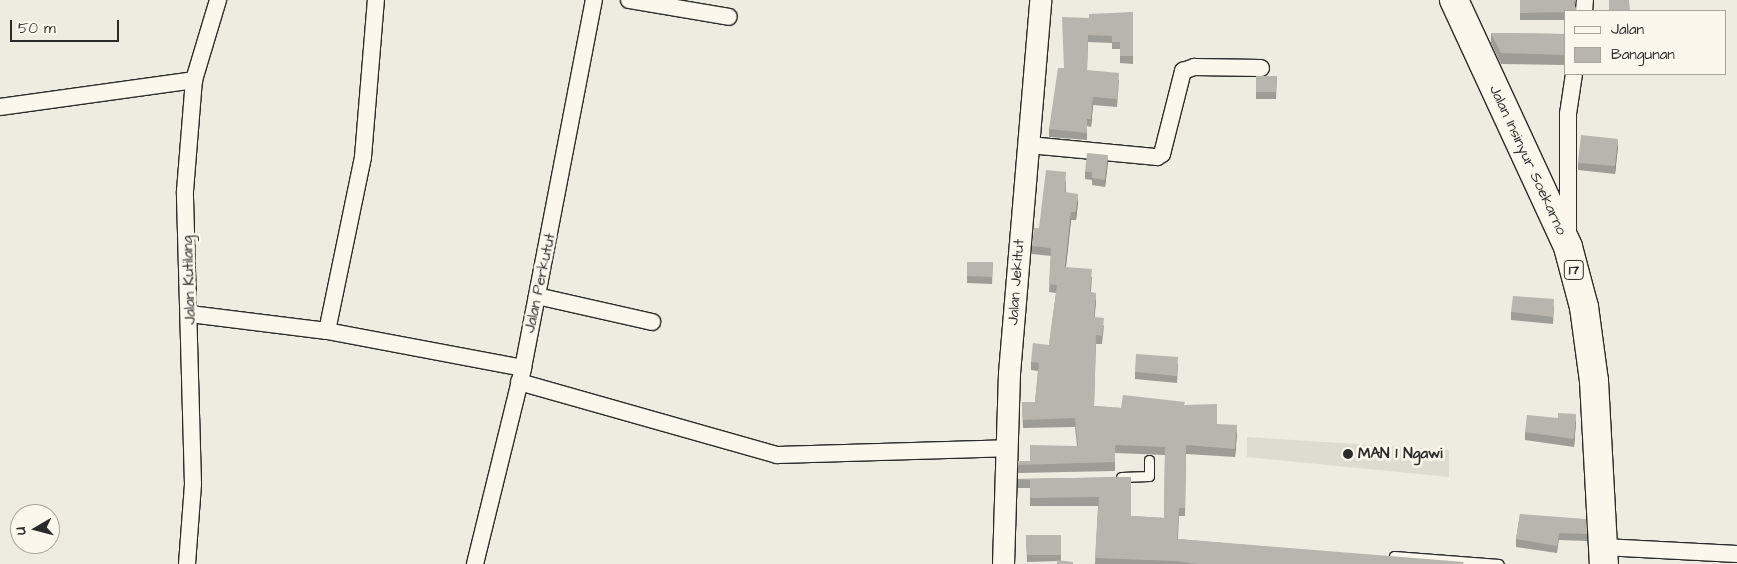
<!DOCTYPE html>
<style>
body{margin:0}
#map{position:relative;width:1737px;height:564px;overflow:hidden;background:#eeebe0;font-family:"Architects Daughter",sans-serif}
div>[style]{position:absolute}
.built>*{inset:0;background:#dedbd1}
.roads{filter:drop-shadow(1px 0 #2b2b2b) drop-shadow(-1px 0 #2b2b2b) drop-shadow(0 1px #2b2b2b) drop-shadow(0 -1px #2b2b2b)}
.service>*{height:9px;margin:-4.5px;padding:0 4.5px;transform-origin:4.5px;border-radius:4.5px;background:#fbf7ec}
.minor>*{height:16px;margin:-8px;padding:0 8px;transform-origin:8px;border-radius:8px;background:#fbf7ec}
.tertiary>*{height:21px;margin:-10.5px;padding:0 10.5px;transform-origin:10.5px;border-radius:10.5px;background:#fbf7ec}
.trunk>*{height:28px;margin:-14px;padding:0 14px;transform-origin:14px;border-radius:14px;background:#fbf7ec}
.wall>*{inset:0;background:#9e9c96}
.shaded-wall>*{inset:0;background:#817f7a}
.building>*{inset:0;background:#b8b5ae}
.dots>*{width:14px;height:14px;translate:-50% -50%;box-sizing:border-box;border:2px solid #fbf7ec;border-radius:50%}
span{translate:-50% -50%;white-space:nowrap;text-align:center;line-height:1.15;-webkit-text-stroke:5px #fbf7ec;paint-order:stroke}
.shield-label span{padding:1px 4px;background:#fbf7ec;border:1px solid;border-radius:4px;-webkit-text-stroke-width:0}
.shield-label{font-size:14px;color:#2b2b2b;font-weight:700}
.street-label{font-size:15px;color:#2b2b2b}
.poi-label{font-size:15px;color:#2b2b2b;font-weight:700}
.left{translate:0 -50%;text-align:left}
.legend{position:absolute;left:1564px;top:10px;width:162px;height:65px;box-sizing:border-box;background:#fbf7ec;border:1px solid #a8a59f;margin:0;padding:6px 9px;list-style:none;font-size:15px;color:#2b2b2b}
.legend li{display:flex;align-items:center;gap:10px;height:25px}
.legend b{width:25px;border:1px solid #a8a59f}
.north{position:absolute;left:10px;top:504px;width:50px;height:50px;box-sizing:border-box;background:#fbf7ec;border:1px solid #a8a59f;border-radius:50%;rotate:262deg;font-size:14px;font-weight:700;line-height:20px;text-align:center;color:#2b2b2b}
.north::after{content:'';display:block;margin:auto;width:18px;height:22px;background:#2b2b2b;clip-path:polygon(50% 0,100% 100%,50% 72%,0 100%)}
.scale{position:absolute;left:10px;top:20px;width:109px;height:22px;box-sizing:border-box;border:2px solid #2b2b2b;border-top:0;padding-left:6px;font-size:15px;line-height:18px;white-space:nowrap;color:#2b2b2b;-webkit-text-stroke:4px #fbf7ec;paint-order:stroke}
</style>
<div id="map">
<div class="built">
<div style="clip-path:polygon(1247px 437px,1449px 450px,1449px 477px,1247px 457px)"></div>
</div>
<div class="roads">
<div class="service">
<div style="left:1121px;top:477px;width:28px;rotate:-2deg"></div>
<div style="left:1149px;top:476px;width:16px;rotate:-90deg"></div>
<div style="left:1394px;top:556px;width:105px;rotate:4.4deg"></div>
</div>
<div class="minor">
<div style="left:629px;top:0;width:101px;rotate:9.6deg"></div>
<div style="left:1584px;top:11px;width:11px;rotate:-85deg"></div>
<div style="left:0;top:107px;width:196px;rotate:-7.9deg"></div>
<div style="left:1029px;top:145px;width:129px;rotate:5.4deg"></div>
<div style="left:1157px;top:157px;width:6px;rotate:-31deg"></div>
<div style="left:1162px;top:154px;width:86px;rotate:-75.8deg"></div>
<div style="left:1183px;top:71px;width:12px;rotate:-20deg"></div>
<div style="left:1194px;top:67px;width:67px;rotate:0.9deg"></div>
<div style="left:1568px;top:237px;width:123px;rotate:-90deg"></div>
<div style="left:1568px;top:114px;width:40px;rotate:-81.5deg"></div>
<div style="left:537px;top:296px;width:118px;rotate:12.7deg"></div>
<div style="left:190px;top:314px;width:138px;rotate:7.1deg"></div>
<div style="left:327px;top:331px;width:199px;rotate:10.7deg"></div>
<div style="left:327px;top:331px;width:178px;rotate:-78.3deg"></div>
<div style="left:363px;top:157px;width:158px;rotate:-85.3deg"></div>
<div style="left:519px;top:382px;width:268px;rotate:15.8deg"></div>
<div style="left:777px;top:455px;width:230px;rotate:-1.7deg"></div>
<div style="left:1603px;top:547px;width:134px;rotate:3deg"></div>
<div style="left:187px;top:564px;width:80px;rotate:-85.7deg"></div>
<div style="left:193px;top:484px;width:293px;rotate:-91.6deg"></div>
<div style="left:185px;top:191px;width:111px;rotate:-85.4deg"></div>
<div style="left:194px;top:80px;width:84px;rotate:-73.3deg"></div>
<div style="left:475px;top:564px;width:202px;rotate:-76.2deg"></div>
<div style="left:523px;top:368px;width:375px;rotate:-79.1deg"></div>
</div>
<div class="tertiary">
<div style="left:1003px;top:564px;width:191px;rotate:-88.2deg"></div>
<div style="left:1009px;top:373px;width:374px;rotate:-85.2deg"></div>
</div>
<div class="trunk">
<div style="left:1454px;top:0;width:272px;rotate:65.2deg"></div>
<div style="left:1568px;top:247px;width:62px;rotate:75.1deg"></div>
<div style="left:1584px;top:307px;width:75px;rotate:82.3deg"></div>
<div style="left:1594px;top:381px;width:183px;rotate:86.9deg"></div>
</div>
</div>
<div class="wall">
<div style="clip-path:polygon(1520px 0,1576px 0,1575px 5px,1566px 11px,1566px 20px,1520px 20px)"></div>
<div style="clip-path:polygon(1133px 12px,1133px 64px,1120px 63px,1120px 49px,1112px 49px,1112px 43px,1088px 42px,1087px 71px,1119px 80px,1117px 107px,1093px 105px,1091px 127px,1087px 126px,1087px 140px,1049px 137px,1049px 129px,1089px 18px)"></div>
<div style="clip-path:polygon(1491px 33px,1566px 34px,1566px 65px,1501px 64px,1491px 43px)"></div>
<div style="clip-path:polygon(1277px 76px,1276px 99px,1256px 99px,1256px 92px)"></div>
<div style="clip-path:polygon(1618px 146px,1615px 174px,1578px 170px,1578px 163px)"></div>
<div style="clip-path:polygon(1108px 162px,1105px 187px,1092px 185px,1092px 180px,1085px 179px,1085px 172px)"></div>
<div style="clip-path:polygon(1066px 180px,1066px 192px,1078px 202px,1076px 220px,1071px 220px,1066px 267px,1092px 277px,1091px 292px,1096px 301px,1094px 317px,1104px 326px,1102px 344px,1096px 344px,1094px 406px,1121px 408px,1185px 405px,1217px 424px,1237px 433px,1235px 457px,1186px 454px,1185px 516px,1179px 516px,1178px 539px,1464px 564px,1095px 564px,1098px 506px,1030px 506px,1030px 488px,1018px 488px,1018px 479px,1131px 477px,1131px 516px,1164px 518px,1165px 455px,1115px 453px,1115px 471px,1018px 473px,1018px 461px,1030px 461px,1077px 446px,1075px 427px,1023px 428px,1022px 402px,1035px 402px,1038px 371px,1031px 370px,1031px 362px,1049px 345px,1056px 293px,1049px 292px,1051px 256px,1032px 254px,1032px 246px,1039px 228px)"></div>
<div style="clip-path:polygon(993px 262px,992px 284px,967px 283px,967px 276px)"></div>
<div style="clip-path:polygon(1554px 306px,1553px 324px,1511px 320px,1511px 312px)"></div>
<div style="clip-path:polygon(1178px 364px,1177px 383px,1135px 379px,1135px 372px)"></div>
<div style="clip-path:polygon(1576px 421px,1574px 447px,1525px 440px,1525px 432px)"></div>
<div style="clip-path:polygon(1520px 514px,1587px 534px,1587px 541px,1559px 540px,1557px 553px,1516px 547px,1516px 539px)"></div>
<div style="clip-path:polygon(1026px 535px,1061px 535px,1061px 561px,1027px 562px)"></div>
</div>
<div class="shaded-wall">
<div style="clip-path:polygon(1093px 97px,1093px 105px,1091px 127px,1091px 119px)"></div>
<div style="clip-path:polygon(1618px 139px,1618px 146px,1615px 174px,1615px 166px)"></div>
<div style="clip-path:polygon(1108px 155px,1108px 162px,1105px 187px,1105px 180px)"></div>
<div style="clip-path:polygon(1078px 194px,1078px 202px,1076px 220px,1076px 212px)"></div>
<div style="clip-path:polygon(1071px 212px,1071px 220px,1065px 275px,1065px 267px)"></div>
<div style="clip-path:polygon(1096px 293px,1096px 301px,1094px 326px,1094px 317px)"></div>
<div style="clip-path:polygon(1576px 414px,1576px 421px,1574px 447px,1574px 439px)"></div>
<div style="clip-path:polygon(1237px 425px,1237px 433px,1235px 457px,1235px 449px)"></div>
</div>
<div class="building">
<div style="clip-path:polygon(1520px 0,1575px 0,1574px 3px,1577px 11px,1566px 11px,1566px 12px,1520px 13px)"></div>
<div style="clip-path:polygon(1609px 0,1629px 0,1630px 11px,1609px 11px)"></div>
<div style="clip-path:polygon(1133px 12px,1133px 56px,1120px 56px,1120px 42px,1112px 42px,1112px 36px,1088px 35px,1087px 70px,1119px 73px,1117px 99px,1093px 97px,1091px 119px,1087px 119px,1087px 133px,1049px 129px,1058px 68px,1064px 68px,1062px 17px,1089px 18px,1089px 14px)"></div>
<div style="clip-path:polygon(1491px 33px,1566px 34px,1566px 55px,1501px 53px)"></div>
<div style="clip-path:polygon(1256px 76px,1277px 76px,1276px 92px,1256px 92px)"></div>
<div style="clip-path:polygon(1581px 135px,1618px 139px,1615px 166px,1578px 163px)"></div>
<div style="clip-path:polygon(1087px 153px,1108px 155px,1105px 180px,1092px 178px,1092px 172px,1085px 172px)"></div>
<div style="clip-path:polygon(1046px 170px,1066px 172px,1065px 192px,1078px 194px,1076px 212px,1071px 212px,1065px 267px,1092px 269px,1090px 292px,1096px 293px,1094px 317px,1104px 318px,1102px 336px,1096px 335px,1094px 406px,1121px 408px,1123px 395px,1185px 402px,1184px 405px,1217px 404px,1217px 424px,1237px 425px,1235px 449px,1186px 445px,1185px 508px,1179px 508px,1177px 539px,1464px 562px,1463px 564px,1198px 564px,1176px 561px,1095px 558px,1099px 497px,1030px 498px,1030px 480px,1018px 479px,1131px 477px,1131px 516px,1164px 518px,1165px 447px,1115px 445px,1115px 462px,1018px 465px,1018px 461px,1030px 461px,1030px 445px,1078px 446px,1075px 418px,1023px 420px,1022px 402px,1035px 402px,1039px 363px,1031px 362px,1033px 343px,1049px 345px,1057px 285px,1049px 284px,1051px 248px,1032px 246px,1034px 228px,1039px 228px)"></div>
<div style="clip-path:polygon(967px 262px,993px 262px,992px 277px,967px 276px)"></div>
<div style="clip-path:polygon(1513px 296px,1554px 299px,1553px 317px,1511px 312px)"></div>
<div style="clip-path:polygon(1136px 354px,1178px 357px,1177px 376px,1135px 372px)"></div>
<div style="clip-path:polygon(1558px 413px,1576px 414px,1574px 439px,1525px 432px,1527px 415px,1558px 418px)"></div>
<div style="clip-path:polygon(1520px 514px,1586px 519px,1587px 534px,1559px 533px,1557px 546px,1516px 539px)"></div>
<div style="clip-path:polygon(1026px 535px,1061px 535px,1061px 555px,1027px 555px)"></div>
<div style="clip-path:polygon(1057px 560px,1073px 562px,1073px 564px,1057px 564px)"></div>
</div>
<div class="dots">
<div style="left:1348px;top:454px;background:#2b2b2b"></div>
</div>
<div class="shield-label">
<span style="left:1574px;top:270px">17</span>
</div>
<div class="street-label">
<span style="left:1528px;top:160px;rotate:65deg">Jalan Insinyur Soekarno</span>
<span style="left:189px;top:280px;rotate:-92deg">Jalan Kutilang</span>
<span style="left:1016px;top:282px;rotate:-86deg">Jalan Jekitut</span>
<span style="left:540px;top:283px;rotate:-78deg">Jalan Perkutut</span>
</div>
<div class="poi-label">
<span class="left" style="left:1358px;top:454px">MAN 1 Ngawi</span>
</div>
<ul class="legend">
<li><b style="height:6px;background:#fbf7ec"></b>Jalan</li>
<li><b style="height:14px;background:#b8b5ae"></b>Bangunan</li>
</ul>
<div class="north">U</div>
<div class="scale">50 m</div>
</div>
